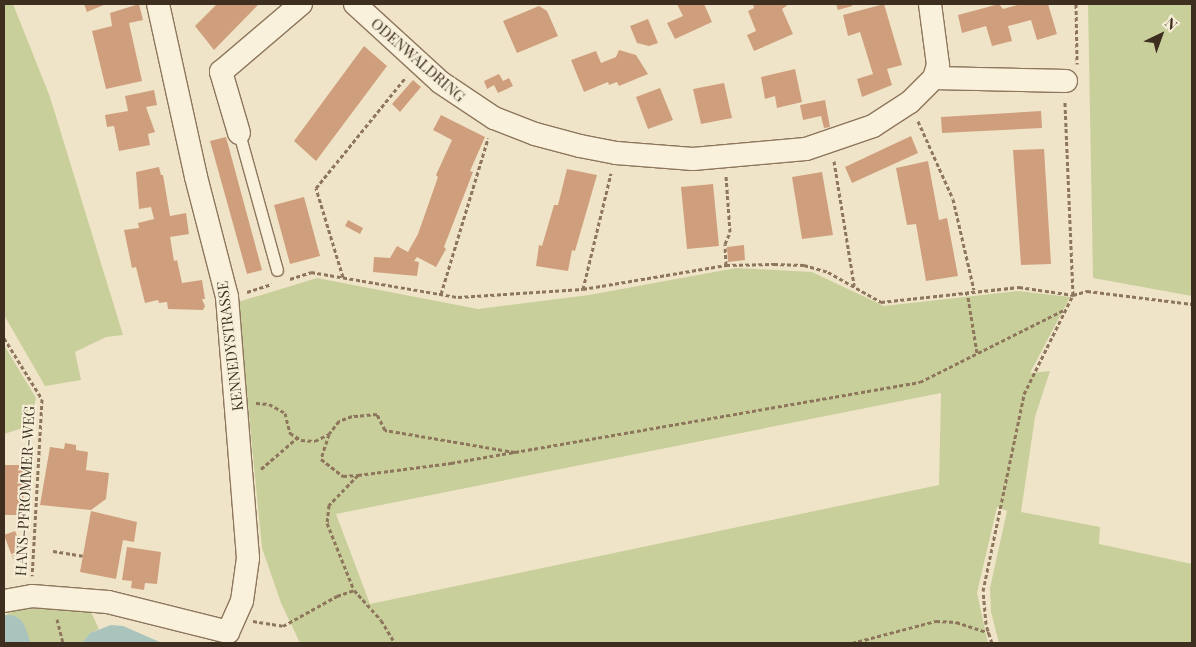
<!DOCTYPE html>
<style>
body{margin:0}
#map{position:relative;width:1196px;height:647px;overflow:hidden;background:#f0e4c8;font-family:"Playfair Display",serif}
div>[style]{position:absolute}
.green>*{inset:0;background:#c9cf9b}
.water>*{inset:0;background:#a9c4bc}
.river>*{height:35px;margin:-17.5px;padding:0 17.5px;transform-origin:17.5px;border-radius:17.5px;background:#a9c4bc}
.building>*{inset:0;background:#cf9f7d}
.path>*{height:3px;margin-top:-1.5px;transform-origin:0;background:repeating-linear-gradient(90deg,#8d765c 0 4px,transparent 0 6.5px)}
.roads{filter:drop-shadow(1px 0 #8d765c) drop-shadow(-1px 0 #8d765c) drop-shadow(0 1px #8d765c) drop-shadow(0 -1px #8d765c)}
.service>*{height:11px;margin:-5.5px;padding:0 5.5px;transform-origin:5.5px;border-radius:5.5px;background:#faf1dc}
.minor>*{height:22px;margin:-11px;padding:0 11px;transform-origin:11px;border-radius:11px;background:#faf1dc}
span{translate:-50% -50%;white-space:nowrap;text-align:center;line-height:1.15;-webkit-text-stroke:4px #f7eed8;paint-order:stroke}
.street-label{font-size:15px;color:#3d2e20}
.frame{position:absolute;inset:0;border:5px solid #3d2e20;pointer-events:none}
.north{position:absolute;left:1136px;top:10px;width:50px;height:50px;-webkit-text-stroke:4px #f7eed8;paint-order:stroke;rotate:42deg;font-size:14px;font-weight:700;line-height:20px;text-align:center;color:#3d2e20}
.north::after{content:'';display:block;margin:auto;width:18px;height:22px;background:#3d2e20;clip-path:polygon(50% 0,100% 100%,50% 72%,0 100%)}
</style>
<div id="map">
<div class="green">
<div style="clip-path:polygon(4px 4px,13px 4px,50px 97px,123px 335px,106px 337px,75px 352px,81px 380px,45px 386px,4px 315px)"></div>
<div style="clip-path:polygon(1088px 4px,1192px 4px,1192px 296px,1093px 278px)"></div>
<div style="clip-path:polygon(evenodd,736px 268px,812px 272px,884px 306px,1018px 291px,1070px 297px,1030px 373px,1050px 371px,1035px 417px,1021px 512px,1100px 527px,1099px 544px,1192px 564px,1192px 643px,999px 643px,991px 612px,990px 588px,1007px 511px,997px 507px,977px 593px,988px 643px,300px 643px,281px 603px,262px 548px,238px 302px,317px 278px,478px 309px,589px 295px,736px 268px,941px 393px,939px 485px,370px 604px,336px 514px,941px 393px)"></div>
<div style="clip-path:polygon(4px 345px,36px 398px,29px 426px,4px 434px)"></div>
<div style="clip-path:polygon(47px 608px,90px 610px,99px 629px,90px 633px,82px 643px,7px 643px,4px 616px,15px 610px)"></div>
</div>
<div class="water">
<div style="clip-path:polygon(111px 625px,123px 626px,162px 643px,82px 643px,90px 633px)"></div>
</div>
<div class="river">
<div style="left:8px;top:632px;width:12px;rotate:70deg"></div>
</div>
<div class="building">
<div style="clip-path:polygon(84px 4px,106px 4px,87px 12px)"></div>
<div style="clip-path:polygon(139px 4px,143px 20px,129px 23px,142px 81px,106px 89px,92px 31px,112px 26px,110px 13px)"></div>
<div style="clip-path:polygon(217px 4px,259px 4px,214px 50px,195px 26px)"></div>
<div style="clip-path:polygon(677px 4px,704px 4px,712px 22px,675px 39px,667px 23px,683px 16px)"></div>
<div style="clip-path:polygon(753px 4px,789px 4px,782px 9px,793px 34px,754px 51px,747px 35px,756px 31px,748px 11px,754px 8px)"></div>
<div style="clip-path:polygon(836px 4px,852px 4px,852px 6px,838px 10px)"></div>
<div style="clip-path:polygon(884px 4px,902px 65px,887px 69px,892px 85px,862px 97px,857px 79px,873px 74px,860px 32px,848px 36px,843px 15px)"></div>
<div style="clip-path:polygon(999px 4px,1003px 9px,1021px 4px,1048px 4px,1057px 34px,1037px 40px,1031px 20px,1008px 26px,1012px 41px,992px 46px,986px 26px,962px 33px,958px 15px)"></div>
<div style="clip-path:polygon(539px 6px,547px 11px,558px 36px,517px 53px,503px 21px)"></div>
<div style="clip-path:polygon(648px 19px,658px 43px,649px 46px,637px 43px,630px 26px)"></div>
<div style="clip-path:polygon(364px 46px,387px 66px,316px 161px,294px 141px)"></div>
<div style="clip-path:polygon(619px 50px,636px 55px,648px 74px,619px 86px,617px 82px,609px 85px,608px 82px,584px 92px,571px 60px,596px 51px,601px 63px,616px 57px)"></div>
<div style="clip-path:polygon(795px 69px,802px 102px,777px 108px,775px 96px,765px 99px,761px 77px)"></div>
<div style="clip-path:polygon(499px 74px,503px 81px,509px 78px,513px 86px,498px 93px,494px 85px,487px 89px,484px 81px)"></div>
<div style="clip-path:polygon(413px 80px,421px 87px,400px 112px,392px 104px)"></div>
<div style="clip-path:polygon(724px 83px,732px 118px,701px 124px,693px 89px)"></div>
<div style="clip-path:polygon(660px 88px,673px 120px,648px 129px,636px 97px)"></div>
<div style="clip-path:polygon(154px 90px,157px 105px,146px 107px,155px 132px,148px 134px,150px 145px,119px 151px,114px 126px,107px 127px,105px 115px,128px 111px,125px 96px)"></div>
<div style="clip-path:polygon(825px 100px,830px 127px,824px 128px,821px 116px,803px 120px,800px 105px)"></div>
<div style="clip-path:polygon(1041px 111px,1042px 128px,942px 133px,941px 117px)"></div>
<div style="clip-path:polygon(441px 115px,485px 137px,470px 171px,473px 172px,444px 247px,446px 249px,436px 267px,417px 257px,414px 261px,419px 262px,417px 276px,373px 272px,374px 257px,390px 258px,397px 246px,408px 252px,418px 234px,438px 177px,436px 175px,452px 140px,433px 130px)"></div>
<div style="clip-path:polygon(911px 136px,918px 153px,852px 183px,845px 167px)"></div>
<div style="clip-path:polygon(226px 137px,262px 270px,247px 274px,210px 141px)"></div>
<div style="clip-path:polygon(1044px 149px,1051px 264px,1021px 265px,1013px 150px)"></div>
<div style="clip-path:polygon(928px 161px,939px 220px,947px 218px,958px 276px,926px 281px,916px 224px,907px 225px,896px 168px)"></div>
<div style="clip-path:polygon(159px 167px,161px 175px,163px 175px,170px 216px,186px 213px,189px 234px,170px 237px,174px 261px,177px 260px,182px 283px,202px 280px,205px 299px,202px 299px,205px 306px,203px 310px,168px 309px,167px 302px,159px 303px,158px 300px,145px 303px,136px 267px,132px 268px,124px 230px,139px 228px,138px 223px,154px 219px,151px 207px,139px 209px,136px 172px)"></div>
<div style="clip-path:polygon(567px 169px,597px 175px,575px 251px,572px 250px,568px 271px,536px 266px,539px 245px,542px 246px,554px 205px,558px 205px)"></div>
<div style="clip-path:polygon(822px 172px,833px 235px,802px 239px,792px 177px)"></div>
<div style="clip-path:polygon(713px 184px,719px 246px,687px 249px,681px 187px)"></div>
<div style="clip-path:polygon(304px 197px,320px 256px,290px 264px,274px 205px)"></div>
<div style="clip-path:polygon(348px 220px,363px 228px,360px 234px,345px 226px)"></div>
<div style="clip-path:polygon(744px 245px,745px 260px,728px 262px,727px 247px)"></div>
<div style="clip-path:polygon(65px 443px,76px 445px,76px 450px,88px 452px,86px 470px,109px 473px,106px 499px,91px 510px,40px 505px,50px 447px,64px 449px)"></div>
<div style="clip-path:polygon(4px 465px,23px 465px,24px 515px,4px 515px)"></div>
<div style="clip-path:polygon(91px 511px,137px 522px,134px 542px,123px 540px,116px 579px,80px 572px)"></div>
<div style="clip-path:polygon(15px 531px,25px 554px,13px 559px,4px 535px)"></div>
<div style="clip-path:polygon(127px 547px,161px 552px,157px 584px,145px 583px,144px 590px,131px 588px,132px 581px,122px 580px)"></div>
</div>
<div class="path">
<div style="left:1076px;top:4px;width:60px;rotate:89deg"></div>
<div style="left:918px;top:121px;width:85px;rotate:65.8deg"></div>
<div style="left:953px;top:199px;width:93px;rotate:77deg"></div>
<div style="left:834px;top:161px;width:126px;rotate:80.8deg"></div>
<div style="left:726px;top:265px;width:21px;rotate:-93deg"></div>
<div style="left:725px;top:244px;width:13px;rotate:-67deg"></div>
<div style="left:730px;top:232px;width:56px;rotate:-94.1deg"></div>
<div style="left:343px;top:277px;width:93px;rotate:-106.9deg"></div>
<div style="left:316px;top:188px;width:143px;rotate:-51deg"></div>
<div style="left:290px;top:279px;width:22px;rotate:-18deg"></div>
<div style="left:311px;top:272px;width:149px;rotate:9.7deg"></div>
<div style="left:458px;top:297px;width:125px;rotate:-3.7deg"></div>
<div style="left:583px;top:289px;width:145px;rotate:-9.5deg"></div>
<div style="left:726px;top:265px;width:48px;rotate:-1.2deg"></div>
<div style="left:774px;top:264px;width:30px;rotate:2deg"></div>
<div style="left:804px;top:265px;width:25px;rotate:16deg"></div>
<div style="left:828px;top:272px;width:61px;rotate:29.5deg"></div>
<div style="left:881px;top:302px;width:139px;rotate:-6.2deg"></div>
<div style="left:1019px;top:287px;width:55px;rotate:8.4deg"></div>
<div style="left:1073px;top:295px;width:15px;rotate:-16deg"></div>
<div style="left:1087px;top:291px;width:106px;rotate:7.1deg"></div>
<div style="left:583px;top:289px;width:119px;rotate:-76.4deg"></div>
<div style="left:967px;top:291px;width:63px;rotate:80.8deg"></div>
<div style="left:247px;top:292px;width:26px;rotate:-18deg"></div>
<div style="left:441px;top:294px;width:163px;rotate:-73.2deg"></div>
<div style="left:4px;top:338px;width:72px;rotate:58.1deg"></div>
<div style="left:42px;top:399px;width:177px;rotate:93.2deg"></div>
<div style="left:256px;top:403px;width:13px;rotate:4deg"></div>
<div style="left:269px;top:404px;width:18px;rotate:29deg"></div>
<div style="left:285px;top:413px;width:21px;rotate:76deg"></div>
<div style="left:290px;top:433px;width:13px;rotate:32deg"></div>
<div style="left:301px;top:440px;width:14px;rotate:4deg"></div>
<div style="left:315px;top:441px;width:16px;rotate:-27deg"></div>
<div style="left:515px;top:452px;width:132px;rotate:-170.4deg"></div>
<div style="left:385px;top:430px;width:18px;rotate:-117deg"></div>
<div style="left:377px;top:414px;width:25px;rotate:175deg"></div>
<div style="left:352px;top:416px;width:14px;rotate:159deg"></div>
<div style="left:339px;top:421px;width:16px;rotate:128deg"></div>
<div style="left:329px;top:434px;width:26px;rotate:108deg"></div>
<div style="left:321px;top:459px;width:28px;rotate:38deg"></div>
<div style="left:343px;top:476px;width:15px;rotate:-4deg"></div>
<div style="left:358px;top:475px;width:94px;rotate:-7.4deg"></div>
<div style="left:451px;top:463px;width:65px;rotate:-9.8deg"></div>
<div style="left:515px;top:452px;width:411px;rotate:-9.8deg"></div>
<div style="left:920px;top:382px;width:163px;rotate:-26.6deg"></div>
<div style="left:261px;top:469px;width:48px;rotate:-40.7deg"></div>
<div style="left:358px;top:475px;width:42px;rotate:134deg"></div>
<div style="left:329px;top:505px;width:18px;rotate:96deg"></div>
<div style="left:327px;top:523px;width:72px;rotate:68.1deg"></div>
<div style="left:354px;top:590px;width:40px;rotate:48deg"></div>
<div style="left:381px;top:620px;width:27px;rotate:59deg"></div>
<div style="left:53px;top:551px;width:30px;rotate:9deg"></div>
<div style="left:57px;top:619px;width:25px;rotate:76deg"></div>
<div style="left:253px;top:621px;width:30px;rotate:9deg"></div>
<div style="left:283px;top:626px;width:62px;rotate:-29.1deg"></div>
<div style="left:337px;top:596px;width:18px;rotate:-19deg"></div>
<div style="left:852px;top:643px;width:87px;rotate:-14.7deg"></div>
<div style="left:936px;top:621px;width:20px;rotate:3deg"></div>
<div style="left:956px;top:622px;width:35px;rotate:18deg"></div>
<div style="left:992px;top:643px;width:20px;rotate:-108deg"></div>
<div style="left:986px;top:624px;width:33px;rotate:-95deg"></div>
<div style="left:983px;top:591px;width:201px;rotate:-78.2deg"></div>
<div style="left:1024px;top:394px;width:110px;rotate:-63.7deg"></div>
<div style="left:1073px;top:295px;width:194px;rotate:-92.4deg"></div>
</div>
<div class="roads">
<div class="service">
<div style="left:239px;top:133px;width:142px;rotate:74.5deg"></div>
</div>
<div class="minor">
<div style="left:158px;top:4px;width:177px;rotate:77.6deg"></div>
<div style="left:196px;top:177px;width:124px;rotate:75.5deg"></div>
<div style="left:227px;top:297px;width:262px;rotate:85.4deg"></div>
<div style="left:248px;top:558px;width:43px;rotate:97.9deg"></div>
<div style="left:242px;top:601px;width:34px;rotate:114deg"></div>
<div style="left:355px;top:4px;width:115px;rotate:42.5deg"></div>
<div style="left:440px;top:82px;width:65px;rotate:33.7deg"></div>
<div style="left:494px;top:118px;width:44px;rotate:21.3deg"></div>
<div style="left:535px;top:134px;width:47px;rotate:14.9deg"></div>
<div style="left:580px;top:146px;width:37px;rotate:11deg"></div>
<div style="left:616px;top:153px;width:77px;rotate:4.5deg"></div>
<div style="left:693px;top:159px;width:113px;rotate:-5.1deg"></div>
<div style="left:806px;top:149px;width:71px;rotate:-18.9deg"></div>
<div style="left:873px;top:126px;width:44px;rotate:-33deg"></div>
<div style="left:910px;top:102px;width:34px;rotate:-45deg"></div>
<div style="left:934px;top:78px;width:14px;rotate:-73deg"></div>
<div style="left:938px;top:65px;width:62px;rotate:-97.5deg"></div>
<div style="left:934px;top:78px;width:132px;rotate:1.3deg"></div>
<div style="left:239px;top:133px;width:64px;rotate:-106.4deg"></div>
<div style="left:221px;top:72px;width:105px;rotate:-40.4deg"></div>
<div style="left:4px;top:601px;width:28px;rotate:-10deg"></div>
<div style="left:32px;top:596px;width:76px;rotate:4.5deg"></div>
<div style="left:108px;top:602px;width:124px;rotate:14deg"></div>
</div>
</div>
<div class="street-label">
<span style="left:418px;top:60px;rotate:41deg">ODENWALDRING</span>
<span style="left:230px;top:346px;rotate:-97deg">KENNEDYSTRASSE</span>
<span style="left:25px;top:491px;rotate:-87deg">HANS-PFROMMER-WEG</span>
</div>
<div class="frame"></div>
<div class="north">N</div>
</div>
